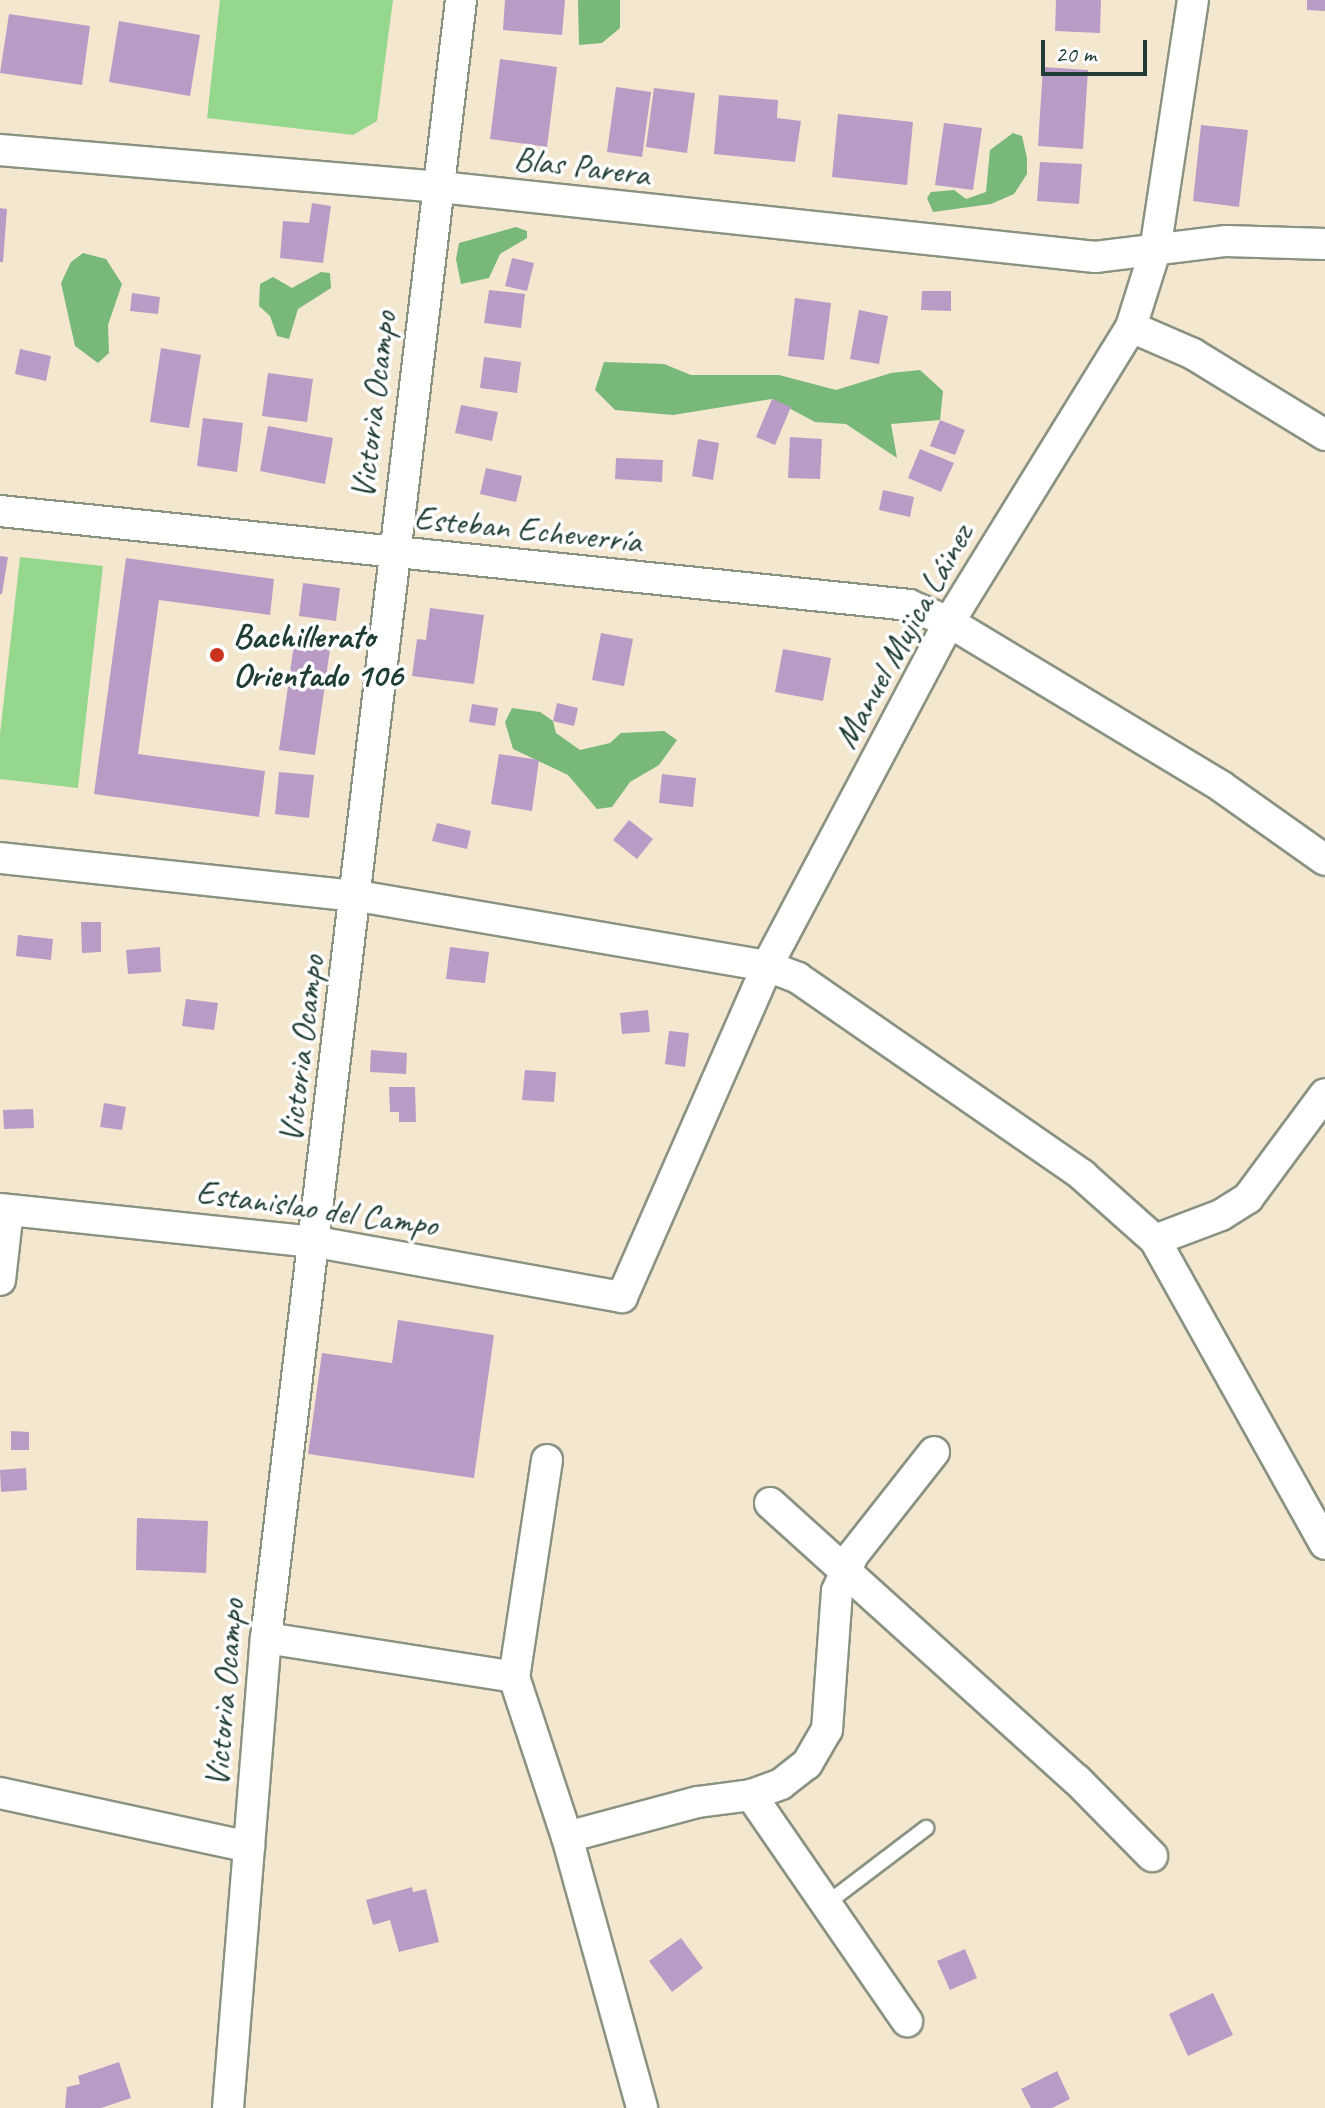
<!DOCTYPE html>
<meta charset="utf-8">
<style>
body{margin:0}
#map{position:relative;width:1325px;height:2108px;overflow:hidden;background:#f4e7cf;font-family:Caveat,sans-serif}
div>[style]{position:absolute}
.green>*{inset:0;background:#96d78e}
.forest>*{inset:0;background:#78b879}
.building>*{inset:0;background:#b99cc5}
.roads{filter:drop-shadow(2px 0 #8a9282) drop-shadow(-2px 0 #8a9282) drop-shadow(0 2px #8a9282) drop-shadow(0 -2px #8a9282)}
.lane>*{height:14px;margin:-7px;padding:0 7px;transform-origin:7px;border-radius:7px;background:#fff}
.street>*{height:30px;margin:-15px;padding:0 15px;transform-origin:15px;border-radius:15px;background:#fff}
.dots>*{width:22px;height:22px;translate:-50% -50%;box-sizing:border-box;border:4px solid #fff;border-radius:50%}
span{translate:-50% -50%;white-space:nowrap;text-align:center;line-height:1.15;-webkit-text-stroke:7px #fff;paint-order:stroke}
.street-label{font-size:34px;color:#1f3d34}
.poi-label{font-size:34px;color:#1f3d34;font-weight:700}
.left{translate:0 -50%;text-align:left}
.scale{position:absolute;left:1041px;top:40px;width:106px;height:36px;box-sizing:border-box;border:4px solid #1f3d34;border-top:0;padding-left:10px;font-size:24px;line-height:28px;white-space:nowrap;color:#1f3d34;-webkit-text-stroke:6px #fff;paint-order:stroke}
</style>
<div id="map">
<div class="green">
<div style="clip-path:polygon(220px 0,393px 0,377px 121px,353px 135px,207px 118px)"></div>
<div style="clip-path:polygon(20px 557px,103px 566px,78px 788px,0 779px,0 734px)"></div>
</div>
<div class="forest">
<div style="clip-path:polygon(578px 0,620px 0,620px 28px,602px 43px,579px 45px)"></div>
<div style="clip-path:polygon(1013px 133px,1022px 136px,1027px 158px,1027px 174px,1014px 194px,991px 204px,933px 212px,927px 198px,931px 192px,954px 190px,966px 199px,986px 192px,990px 150px)"></div>
<div style="clip-path:polygon(516px 227px,527px 231px,527px 238px,500px 254px,489px 278px,461px 284px,456px 259px,459px 243px)"></div>
<div style="clip-path:polygon(83px 253px,106px 259px,122px 284px,108px 325px,109px 353px,98px 363px,75px 346px,61px 283px,71px 262px)"></div>
<div style="clip-path:polygon(321px 272px,330px 273px,331px 288px,298px 309px,289px 339px,277px 336px,270px 316px,259px 306px,260px 284px,273px 277px,292px 288px)"></div>
<div style="clip-path:polygon(604px 362px,664px 364px,691px 375px,779px 375px,836px 390px,891px 373px,920px 370px,943px 391px,940px 420px,891px 424px,897px 458px,846px 424px,815px 422px,772px 399px,673px 415px,615px 410px,595px 390px)"></div>
<div style="clip-path:polygon(512px 708px,540px 712px,553px 721px,556px 733px,580px 750px,610px 743px,621px 733px,664px 731px,677px 740px,659px 765px,630px 782px,612px 807px,597px 809px,568px 775px,513px 749px,505px 722px)"></div>
</div>
<div class="building">
<div style="clip-path:polygon(505px 0,565px 0,562px 35px,503px 30px)"></div>
<div style="clip-path:polygon(1056px 0,1101px 0,1100px 33px,1055px 31px)"></div>
<div style="clip-path:polygon(1307px 0,1325px 0,1325px 11px,1307px 10px)"></div>
<div style="clip-path:polygon(9px 14px,90px 26px,82px 85px,0 73px)"></div>
<div style="clip-path:polygon(119px 21px,200px 35px,190px 96px,109px 82px)"></div>
<div style="clip-path:polygon(500px 59px,557px 67px,547px 147px,490px 139px)"></div>
<div style="clip-path:polygon(1043px 67px,1088px 70px,1083px 149px,1038px 146px)"></div>
<div style="clip-path:polygon(616px 87px,651px 92px,642px 157px,607px 152px)"></div>
<div style="clip-path:polygon(654px 88px,695px 93px,687px 153px,646px 147px)"></div>
<div style="clip-path:polygon(719px 95px,778px 100px,777px 118px,801px 121px,795px 162px,714px 154px)"></div>
<div style="clip-path:polygon(838px 114px,913px 122px,907px 185px,832px 177px)"></div>
<div style="clip-path:polygon(944px 123px,982px 128px,973px 190px,935px 185px)"></div>
<div style="clip-path:polygon(1201px 125px,1248px 130px,1239px 207px,1193px 201px)"></div>
<div style="clip-path:polygon(1040px 162px,1082px 164px,1079px 204px,1037px 201px)"></div>
<div style="clip-path:polygon(312px 203px,331px 206px,323px 263px,280px 258px,283px 221px,309px 223px)"></div>
<div style="clip-path:polygon(0 208px,7px 209px,3px 262px,0 262px)"></div>
<div style="clip-path:polygon(512px 258px,534px 263px,527px 291px,505px 286px)"></div>
<div style="clip-path:polygon(489px 290px,525px 294px,521px 328px,484px 323px)"></div>
<div style="clip-path:polygon(922px 291px,951px 291px,951px 311px,921px 310px)"></div>
<div style="clip-path:polygon(132px 293px,160px 297px,158px 314px,130px 311px)"></div>
<div style="clip-path:polygon(795px 298px,831px 303px,824px 360px,788px 356px)"></div>
<div style="clip-path:polygon(859px 310px,888px 316px,879px 364px,850px 359px)"></div>
<div style="clip-path:polygon(161px 348px,201px 355px,189px 428px,150px 422px)"></div>
<div style="clip-path:polygon(20px 349px,51px 356px,46px 381px,15px 374px)"></div>
<div style="clip-path:polygon(484px 357px,521px 362px,517px 393px,480px 388px)"></div>
<div style="clip-path:polygon(268px 373px,313px 379px,307px 422px,262px 416px)"></div>
<div style="clip-path:polygon(772px 399px,791px 407px,775px 445px,756px 437px)"></div>
<div style="clip-path:polygon(461px 405px,498px 412px,492px 441px,455px 433px)"></div>
<div style="clip-path:polygon(203px 418px,243px 423px,237px 472px,197px 466px)"></div>
<div style="clip-path:polygon(940px 420px,965px 430px,955px 455px,930px 446px)"></div>
<div style="clip-path:polygon(268px 426px,333px 438px,325px 484px,260px 471px)"></div>
<div style="clip-path:polygon(790px 437px,822px 439px,820px 479px,788px 478px)"></div>
<div style="clip-path:polygon(698px 439px,719px 443px,713px 480px,692px 476px)"></div>
<div style="clip-path:polygon(920px 449px,954px 463px,941px 492px,908px 478px)"></div>
<div style="clip-path:polygon(616px 458px,663px 460px,662px 482px,615px 479px)"></div>
<div style="clip-path:polygon(486px 468px,522px 476px,516px 502px,480px 494px)"></div>
<div style="clip-path:polygon(883px 490px,914px 497px,910px 517px,879px 510px)"></div>
<div style="clip-path:polygon(0 556px,8px 557px,2px 594px,0 594px)"></div>
<div style="clip-path:polygon(126px 558px,274px 579px,270px 615px,159px 600px,138px 754px,265px 771px,259px 817px,94px 794px)"></div>
<div style="clip-path:polygon(303px 583px,340px 588px,336px 621px,299px 616px)"></div>
<div style="clip-path:polygon(430px 608px,484px 615px,474px 684px,412px 676px,417px 639px,426px 640px)"></div>
<div style="clip-path:polygon(601px 633px,633px 639px,624px 686px,592px 680px)"></div>
<div style="clip-path:polygon(295px 637px,331px 642px,315px 755px,279px 750px)"></div>
<div style="clip-path:polygon(783px 649px,831px 658px,823px 701px,775px 692px)"></div>
<div style="clip-path:polygon(557px 703px,578px 708px,574px 726px,553px 721px)"></div>
<div style="clip-path:polygon(472px 704px,498px 708px,495px 726px,469px 722px)"></div>
<div style="clip-path:polygon(499px 754px,539px 760px,532px 811px,491px 804px)"></div>
<div style="clip-path:polygon(279px 772px,314px 775px,309px 818px,275px 814px)"></div>
<div style="clip-path:polygon(662px 774px,696px 778px,693px 807px,659px 803px)"></div>
<div style="clip-path:polygon(629px 820px,653px 839px,637px 859px,613px 840px)"></div>
<div style="clip-path:polygon(437px 823px,471px 831px,467px 849px,432px 841px)"></div>
<div style="clip-path:polygon(81px 922px,101px 922px,101px 952px,82px 953px)"></div>
<div style="clip-path:polygon(18px 935px,53px 939px,51px 960px,16px 956px)"></div>
<div style="clip-path:polygon(160px 947px,161px 972px,128px 974px,126px 950px)"></div>
<div style="clip-path:polygon(450px 947px,489px 952px,485px 983px,446px 979px)"></div>
<div style="clip-path:polygon(186px 999px,218px 1003px,214px 1030px,182px 1026px)"></div>
<div style="clip-path:polygon(648px 1010px,650px 1032px,622px 1034px,620px 1013px)"></div>
<div style="clip-path:polygon(669px 1031px,689px 1033px,685px 1067px,665px 1064px)"></div>
<div style="clip-path:polygon(371px 1050px,407px 1053px,406px 1074px,370px 1072px)"></div>
<div style="clip-path:polygon(525px 1070px,556px 1072px,554px 1102px,522px 1100px)"></div>
<div style="clip-path:polygon(389px 1087px,415px 1087px,416px 1122px,399px 1122px,399px 1112px,390px 1112px)"></div>
<div style="clip-path:polygon(104px 1103px,126px 1107px,122px 1130px,100px 1127px)"></div>
<div style="clip-path:polygon(33px 1109px,34px 1128px,4px 1129px,3px 1110px)"></div>
<div style="clip-path:polygon(398px 1320px,494px 1335px,474px 1478px,308px 1454px,322px 1353px,392px 1363px)"></div>
<div style="clip-path:polygon(11px 1431px,29px 1432px,29px 1450px,11px 1450px)"></div>
<div style="clip-path:polygon(26px 1468px,27px 1490px,1px 1492px,0 1470px)"></div>
<div style="clip-path:polygon(137px 1518px,208px 1521px,206px 1573px,136px 1570px)"></div>
<div style="clip-path:polygon(412px 1887px,413px 1892px,426px 1889px,439px 1942px,399px 1952px,390px 1920px,373px 1925px,366px 1900px)"></div>
<div style="clip-path:polygon(681px 1938px,703px 1968px,672px 1992px,649px 1961px)"></div>
<div style="clip-path:polygon(965px 1949px,977px 1978px,950px 1990px,937px 1961px)"></div>
<div style="clip-path:polygon(1213px 1993px,1233px 2035px,1188px 2056px,1169px 2014px)"></div>
<div style="clip-path:polygon(119px 2062px,131px 2098px,101px 2108px,65px 2108px,67px 2087px,80px 2084px,78px 2076px)"></div>
<div style="clip-path:polygon(1057px 2071px,1070px 2099px,1052px 2108px,1031px 2108px,1021px 2089px)"></div>
</div>
<div class="roads">
<div class="lane">
<div style="left:826px;top:1904px;width:126px;rotate:-37.2deg"></div>
</div>
<div class="street">
<div style="left:0;top:150px;width:442px;rotate:4.8deg"></div>
<div style="left:440px;top:187px;width:659px;rotate:6.1deg"></div>
<div style="left:1095px;top:257px;width:132px;rotate:-7deg"></div>
<div style="left:1226px;top:241px;width:99px;rotate:1.7deg"></div>
<div style="left:1131px;top:327px;width:68px;rotate:23.5deg"></div>
<div style="left:1193px;top:354px;width:155px;rotate:31.5deg"></div>
<div style="left:0;top:511px;width:914px;rotate:5.9deg"></div>
<div style="left:909px;top:605px;width:43px;rotate:23deg"></div>
<div style="left:949px;top:622px;width:319px;rotate:31.1deg"></div>
<div style="left:1222px;top:787px;width:126px;rotate:35.3deg"></div>
<div style="left:0;top:858px;width:360px;rotate:6.1deg"></div>
<div style="left:358px;top:896px;width:415px;rotate:9.7deg"></div>
<div style="left:767px;top:966px;width:33px;rotate:21deg"></div>
<div style="left:798px;top:978px;width:346px;rotate:34.7deg"></div>
<div style="left:1082px;top:1175px;width:98px;rotate:41.7deg"></div>
<div style="left:1155px;top:1240px;width:348px;rotate:60.8deg"></div>
<div style="left:0;top:1209px;width:318px;rotate:6deg"></div>
<div style="left:316px;top:1242px;width:311px;rotate:10.2deg"></div>
<div style="left:622px;top:1297px;width:361px;rotate:-66.3deg"></div>
<div style="left:767px;top:966px;width:389px;rotate:-62.1deg"></div>
<div style="left:949px;top:622px;width:347px;rotate:-58.3deg"></div>
<div style="left:1131px;top:327px;width:80px;rotate:-72.5deg"></div>
<div style="left:1155px;top:251px;width:254px;rotate:-81.4deg"></div>
<div style="left:1155px;top:1240px;width:71px;rotate:-20.7deg"></div>
<div style="left:1221px;top:1215px;width:32px;rotate:-32deg"></div>
<div style="left:1248px;top:1198px;width:129px;rotate:-53.5deg"></div>
<div style="left:0;top:1280px;width:70px;rotate:-83.5deg"></div>
<div style="left:547px;top:1460px;width:219px;rotate:98.6deg"></div>
<div style="left:514px;top:1677px;width:169px;rotate:71.7deg"></div>
<div style="left:567px;top:1837px;width:281px;rotate:74.5deg"></div>
<div style="left:770px;top:1503px;width:413px;rotate:42.1deg"></div>
<div style="left:1077px;top:1780px;width:107px;rotate:45.4deg"></div>
<div style="left:266px;top:1638px;width:251px;rotate:8.9deg"></div>
<div style="left:0;top:1793px;width:255px;rotate:12.2deg"></div>
<div style="left:751px;top:1795px;width:32px;rotate:-20deg"></div>
<div style="left:781px;top:1784px;width:33px;rotate:-38deg"></div>
<div style="left:807px;top:1764px;width:39px;rotate:-60deg"></div>
<div style="left:827px;top:1730px;width:139px;rotate:-85.9deg"></div>
<div style="left:837px;top:1591px;width:39px;rotate:-66deg"></div>
<div style="left:853px;top:1555px;width:131px;rotate:-51.8deg"></div>
<div style="left:567px;top:1837px;width:136px;rotate:-15deg"></div>
<div style="left:698px;top:1802px;width:53px;rotate:-7.5deg"></div>
<div style="left:751px;top:1795px;width:275px;rotate:55.4deg"></div>
<div style="left:228px;top:2108px;width:472px;rotate:-85.4deg"></div>
<div style="left:266px;top:1638px;width:1650px;rotate:-83.21deg"></div>
</div>
</div>
<div class="dots">
<div style="left:217px;top:655px;background:#c8321e"></div>
</div>
<div class="street-label">
<span style="left:582px;top:166px;rotate:7deg">Blas Parera</span>
<span style="left:373px;top:405px;rotate:-83deg">Victoria Ocampo</span>
<span style="left:528px;top:529px;rotate:6deg">Esteban Echeverría</span>
<span style="left:903px;top:636px;rotate:-61deg">Manuel Mujica Láinez</span>
<span style="left:301px;top:1049px;rotate:-83deg">Victoria Ocampo</span>
<span style="left:317px;top:1208px;rotate:8deg">Estanislao del Campo</span>
<span style="left:224px;top:1693px;rotate:-85deg">Victoria Ocampo</span>
</div>
<div class="poi-label">
<span class="left" style="left:233px;top:655px">Bachillerato<br>Orientado 106</span>
</div>
<div class="scale">20 m</div>
</div>
